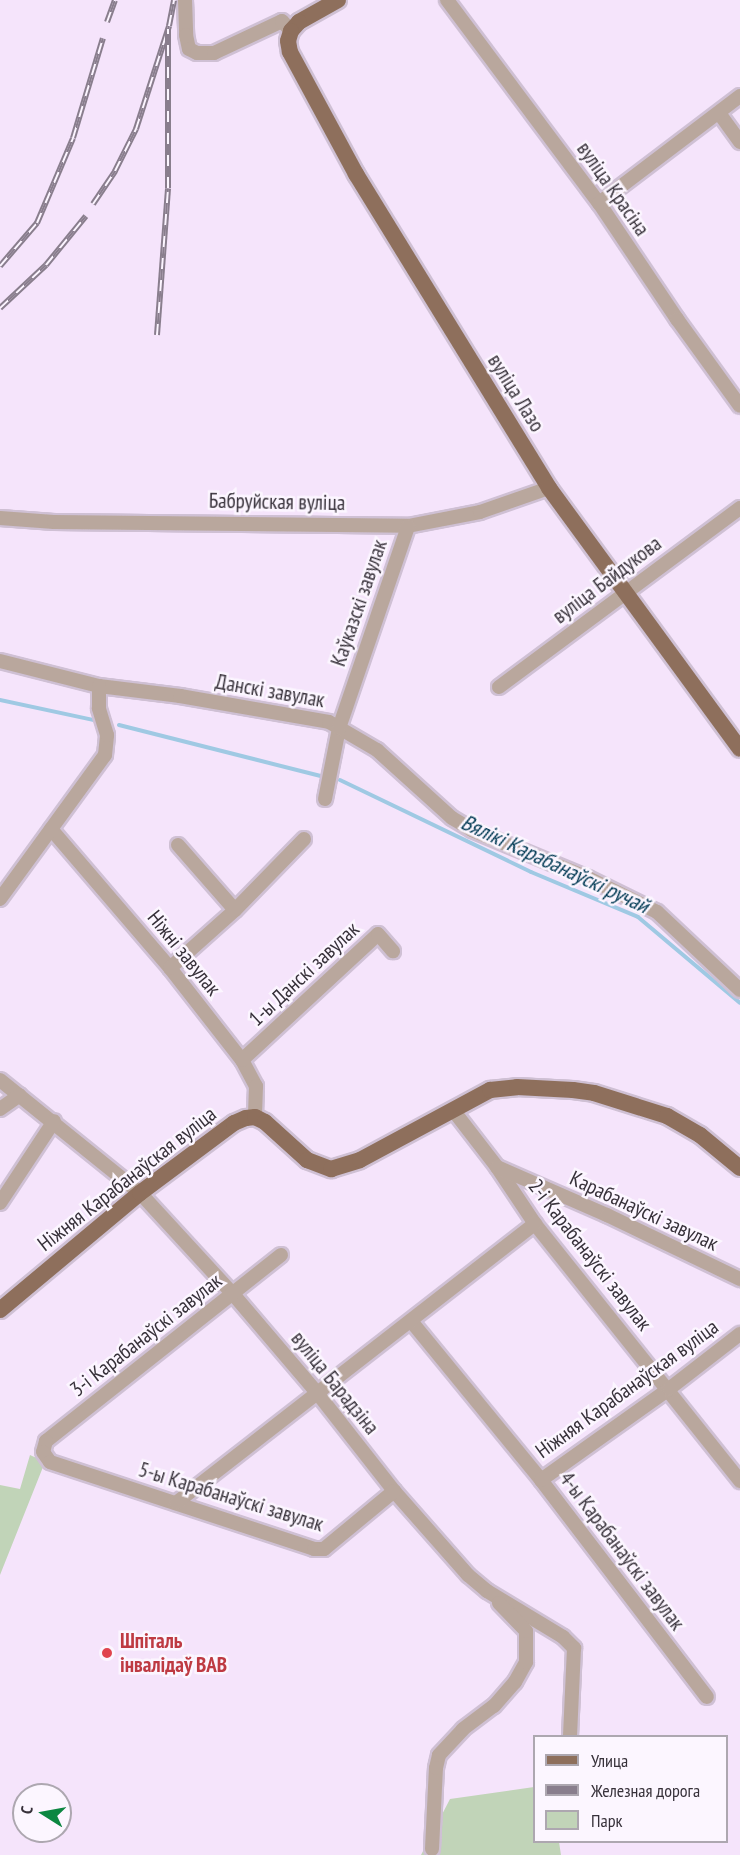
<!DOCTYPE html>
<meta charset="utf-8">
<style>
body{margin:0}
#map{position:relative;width:740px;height:1855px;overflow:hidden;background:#f5e4fb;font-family:"PT Sans Narrow",sans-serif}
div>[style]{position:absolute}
.green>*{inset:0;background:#c1d4b8}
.stream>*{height:4px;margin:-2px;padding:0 2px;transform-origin:2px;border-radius:2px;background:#9fc9e3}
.roads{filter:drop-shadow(2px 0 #cfc0d4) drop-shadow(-2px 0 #cfc0d4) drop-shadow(0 2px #cfc0d4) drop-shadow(0 -2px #cfc0d4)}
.minor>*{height:14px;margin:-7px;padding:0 7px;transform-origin:7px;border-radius:7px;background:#b9a79d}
.major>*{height:16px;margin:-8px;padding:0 8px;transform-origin:8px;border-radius:8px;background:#8e6f5c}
.rail>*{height:6px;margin-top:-3px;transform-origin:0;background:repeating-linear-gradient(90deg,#fcf6ff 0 11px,#897e8d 0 22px);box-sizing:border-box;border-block:2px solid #897e8d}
.dots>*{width:16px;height:16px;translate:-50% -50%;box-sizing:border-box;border:3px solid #fcf6ff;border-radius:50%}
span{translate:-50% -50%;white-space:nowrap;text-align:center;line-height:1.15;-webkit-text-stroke:5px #fcf6ff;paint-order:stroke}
.street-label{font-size:21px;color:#37313a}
.health-label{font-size:21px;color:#be3a42;font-weight:700}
.left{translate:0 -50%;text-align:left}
.water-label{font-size:22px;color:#033b55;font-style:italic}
.legend{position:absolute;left:533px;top:1735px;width:195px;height:108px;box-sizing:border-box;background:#fcf6ff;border:2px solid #ada7b0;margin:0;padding:8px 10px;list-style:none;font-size:18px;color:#37313a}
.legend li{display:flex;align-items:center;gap:12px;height:30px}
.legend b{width:30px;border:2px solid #ada7b0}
.north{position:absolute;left:12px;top:1783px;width:60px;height:60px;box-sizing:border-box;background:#fcf6ff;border:2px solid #ada7b0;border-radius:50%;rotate:281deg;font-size:16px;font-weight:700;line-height:24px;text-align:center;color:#37313a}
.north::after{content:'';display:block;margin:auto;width:21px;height:27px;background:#0c8741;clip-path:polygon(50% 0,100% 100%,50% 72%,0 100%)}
</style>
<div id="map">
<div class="green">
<div style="clip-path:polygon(30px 1455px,45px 1462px,0 1575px,0 1485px,20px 1489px)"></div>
<div style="clip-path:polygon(534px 1787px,534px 1842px,559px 1842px,561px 1855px,421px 1855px,450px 1799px)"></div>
</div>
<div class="stream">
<div style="left:0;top:700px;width:95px;rotate:12.1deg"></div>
<div style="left:119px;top:725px;width:208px;rotate:14.2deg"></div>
<div style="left:340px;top:780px;width:212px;rotate:25.7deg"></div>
<div style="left:531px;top:872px;width:116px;rotate:22.8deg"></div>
<div style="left:638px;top:917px;width:133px;rotate:40.1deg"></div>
</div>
<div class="roads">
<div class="minor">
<div style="left:185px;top:0;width:35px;rotate:88deg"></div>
<div style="left:186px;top:35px;width:14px;rotate:78deg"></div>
<div style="left:189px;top:49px;width:9px;rotate:27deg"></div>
<div style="left:197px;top:53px;width:17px"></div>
<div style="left:214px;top:53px;width:75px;rotate:-25.2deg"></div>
<div style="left:282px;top:21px;width:13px;rotate:48deg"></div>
<div style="left:447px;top:0;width:254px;rotate:53.2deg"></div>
<div style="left:599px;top:203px;width:140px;rotate:56.1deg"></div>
<div style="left:677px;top:319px;width:107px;rotate:54.1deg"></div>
<div style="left:719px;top:113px;width:36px;rotate:54deg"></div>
<div style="left:599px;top:203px;width:177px;rotate:-37.2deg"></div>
<div style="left:0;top:518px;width:54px;rotate:4.2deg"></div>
<div style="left:54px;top:522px;width:354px;rotate:0.6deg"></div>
<div style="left:408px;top:526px;width:73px;rotate:-11deg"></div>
<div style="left:480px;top:512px;width:73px;rotate:-19.2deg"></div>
<div style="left:0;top:661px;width:102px;rotate:14.2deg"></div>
<div style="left:99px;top:686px;width:82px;rotate:7deg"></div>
<div style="left:180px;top:696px;width:151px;rotate:9.9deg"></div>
<div style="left:329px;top:722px;width:56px;rotate:30.3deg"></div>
<div style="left:377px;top:750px;width:101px;rotate:42.2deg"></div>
<div style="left:452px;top:818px;width:23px;rotate:31deg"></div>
<div style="left:472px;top:830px;width:126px;rotate:22.5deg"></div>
<div style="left:588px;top:878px;width:77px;rotate:26.2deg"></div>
<div style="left:657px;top:912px;width:114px;rotate:43.2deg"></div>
<div style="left:499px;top:687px;width:300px;rotate:-36.6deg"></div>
<div style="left:325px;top:799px;width:72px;rotate:-78.8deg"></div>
<div style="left:339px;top:728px;width:213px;rotate:-71.1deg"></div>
<div style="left:51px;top:829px;width:183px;rotate:49.4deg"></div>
<div style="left:170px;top:968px;width:117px;rotate:52deg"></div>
<div style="left:242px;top:1060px;width:30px;rotate:62deg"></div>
<div style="left:256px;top:1086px;width:31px;rotate:92deg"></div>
<div style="left:178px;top:845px;width:86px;rotate:48.8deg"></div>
<div style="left:0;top:899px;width:178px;rotate:-53.9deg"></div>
<div style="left:105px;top:755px;width:20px;rotate:-84deg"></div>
<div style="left:107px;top:735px;width:28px;rotate:-107deg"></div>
<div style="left:99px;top:708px;width:22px;rotate:-90deg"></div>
<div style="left:170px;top:968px;width:87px;rotate:-41.7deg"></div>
<div style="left:235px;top:910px;width:99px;rotate:-45.8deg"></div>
<div style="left:242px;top:1060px;width:185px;rotate:-42.8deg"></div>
<div style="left:378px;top:934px;width:23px;rotate:49deg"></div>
<div style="left:0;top:1080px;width:180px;rotate:38.9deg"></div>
<div style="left:140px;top:1193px;width:137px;rotate:47.4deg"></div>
<div style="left:233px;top:1294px;width:131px;rotate:49.6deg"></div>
<div style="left:318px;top:1394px;width:123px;rotate:51.9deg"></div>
<div style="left:394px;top:1491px;width:112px;rotate:48.6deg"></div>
<div style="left:468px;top:1575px;width:25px;rotate:40deg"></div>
<div style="left:487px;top:1591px;width:89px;rotate:31.2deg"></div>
<div style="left:563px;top:1637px;width:16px;rotate:45deg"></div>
<div style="left:574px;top:1648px;width:88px;rotate:92.6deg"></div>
<div style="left:0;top:1109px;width:24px;rotate:-35deg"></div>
<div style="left:453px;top:1110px;width:72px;rotate:52.3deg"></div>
<div style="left:497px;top:1167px;width:69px;rotate:56.3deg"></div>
<div style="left:535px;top:1224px;width:329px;rotate:51.4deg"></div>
<div style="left:497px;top:1167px;width:120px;rotate:23.6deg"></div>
<div style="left:607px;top:1215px;width:148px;rotate:25.7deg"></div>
<div style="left:0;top:1203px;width:98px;rotate:-56.6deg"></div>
<div style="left:281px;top:1255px;width:300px;rotate:141.6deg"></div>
<div style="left:46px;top:1441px;width:11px;rotate:105deg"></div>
<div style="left:43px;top:1452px;width:12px;rotate:55deg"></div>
<div style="left:50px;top:1462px;width:278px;rotate:18.2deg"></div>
<div style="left:314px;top:1549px;width:10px"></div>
<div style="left:324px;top:1549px;width:91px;rotate:-39.6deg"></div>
<div style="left:411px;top:1321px;width:205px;rotate:50.7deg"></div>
<div style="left:541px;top:1480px;width:273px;rotate:52.6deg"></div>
<div style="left:541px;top:1480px;width:157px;rotate:-35.4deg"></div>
<div style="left:669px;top:1389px;width:90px;rotate:-37.8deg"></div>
<div style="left:176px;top:1503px;width:455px;rotate:-37.9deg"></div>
<div style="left:432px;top:1849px;width:81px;rotate:-87.2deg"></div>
<div style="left:436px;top:1768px;width:13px;rotate:-77deg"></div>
<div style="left:439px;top:1755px;width:35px;rotate:-47deg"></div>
<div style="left:463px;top:1729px;width:39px;rotate:-37deg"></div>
<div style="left:494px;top:1706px;width:32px;rotate:-49deg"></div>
<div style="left:515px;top:1682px;width:23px;rotate:-61deg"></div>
<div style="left:526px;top:1662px;width:31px;rotate:-90deg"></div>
<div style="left:526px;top:1631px;width:39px;rotate:-134deg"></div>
</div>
<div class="major">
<div style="left:338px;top:0;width:45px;rotate:150.6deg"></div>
<div style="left:299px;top:22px;width:12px;rotate:132deg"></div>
<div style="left:291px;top:31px;width:10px;rotate:107deg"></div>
<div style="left:288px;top:41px;width:11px;rotate:80deg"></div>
<div style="left:290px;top:52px;width:139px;rotate:61.6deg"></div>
<div style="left:356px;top:174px;width:369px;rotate:58.4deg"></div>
<div style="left:549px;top:488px;width:323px;rotate:53.8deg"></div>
<div style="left:0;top:1310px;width:182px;rotate:-39.9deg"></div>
<div style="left:140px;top:1193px;width:117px;rotate:-36.7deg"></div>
<div style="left:234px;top:1123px;width:13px;rotate:-23deg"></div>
<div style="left:246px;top:1118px;width:9px;rotate:-6deg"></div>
<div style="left:255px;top:1117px;width:11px;rotate:27deg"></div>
<div style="left:265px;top:1122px;width:57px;rotate:42.1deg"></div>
<div style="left:307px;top:1160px;width:26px;rotate:21deg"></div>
<div style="left:331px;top:1169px;width:30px;rotate:-17deg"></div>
<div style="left:360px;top:1160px;width:148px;rotate:-28.3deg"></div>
<div style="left:490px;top:1090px;width:27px;rotate:-6deg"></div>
<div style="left:517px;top:1087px;width:56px;rotate:3.1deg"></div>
<div style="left:573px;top:1090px;width:21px;rotate:8deg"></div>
<div style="left:594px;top:1093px;width:77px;rotate:17.5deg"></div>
<div style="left:667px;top:1116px;width:38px;rotate:30deg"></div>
<div style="left:700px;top:1135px;width:52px;rotate:39.5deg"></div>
</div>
</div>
<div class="rail">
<div style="left:107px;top:22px;width:23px;rotate:-70deg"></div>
<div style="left:93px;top:204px;width:40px;rotate:-56deg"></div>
<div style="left:115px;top:171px;width:47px;rotate:-63.4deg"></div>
<div style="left:136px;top:129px;width:108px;rotate:-72.2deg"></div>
<div style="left:169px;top:26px;width:26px;rotate:-79deg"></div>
<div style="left:0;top:266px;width:57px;rotate:-49.3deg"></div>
<div style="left:37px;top:223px;width:92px;rotate:-67deg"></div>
<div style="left:73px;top:138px;width:104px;rotate:-73.3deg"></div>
<div style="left:0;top:308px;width:63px;rotate:-43.1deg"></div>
<div style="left:46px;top:265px;width:63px;rotate:-50.8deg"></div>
<div style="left:157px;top:335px;width:147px;rotate:-85.7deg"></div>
<div style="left:168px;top:188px;width:159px;rotate:-90deg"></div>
</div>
<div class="dots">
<div style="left:107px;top:1653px;background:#e0444e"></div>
</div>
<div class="street-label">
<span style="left:613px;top:189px;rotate:55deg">вуліца Красіна</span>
<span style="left:516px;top:393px;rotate:58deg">вуліца Лазо</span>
<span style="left:277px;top:502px;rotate:1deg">Бабруйская вуліца</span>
<span style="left:607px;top:580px;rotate:-37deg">вуліца Байдукова</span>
<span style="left:359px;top:603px;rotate:-71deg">Каўказскі завулак</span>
<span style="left:270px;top:691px;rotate:10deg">Данскі завулак</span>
<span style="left:184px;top:953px;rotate:51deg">Ніжні завулак</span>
<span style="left:304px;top:974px;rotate:-43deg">1-ы Данскі завулак</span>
<span style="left:127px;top:1179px;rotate:-38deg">Ніжняя Карабанаўская вуліца</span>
<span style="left:644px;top:1211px;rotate:25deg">Карабанаўскі завулак</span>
<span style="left:590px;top:1255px;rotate:52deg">2-і Карабанаўскі завулак</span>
<span style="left:146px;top:1335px;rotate:-38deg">3-і Карабанаўскі завулак</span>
<span style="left:335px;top:1383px;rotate:51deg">вуліца Барадзіна</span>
<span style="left:627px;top:1389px;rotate:-36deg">Ніжняя Карабанаўская вуліца</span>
<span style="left:231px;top:1497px;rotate:17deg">5-ы Карабанаўскі завулак</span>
<span style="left:622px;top:1551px;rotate:53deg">4-ы Карабанаўскі завулак</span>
</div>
<div class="health-label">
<span class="left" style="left:120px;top:1653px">Шпіталь<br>інвалідаў ВАВ</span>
</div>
<div class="water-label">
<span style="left:555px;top:864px;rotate:25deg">Вялікі Карабанаўскі ручай</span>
</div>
<ul class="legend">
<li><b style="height:8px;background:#8e6f5c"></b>Улица</li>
<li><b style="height:8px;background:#897e8d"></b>Железная дорога</li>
<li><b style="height:16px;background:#c1d4b8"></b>Парк</li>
</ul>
<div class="north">С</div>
</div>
